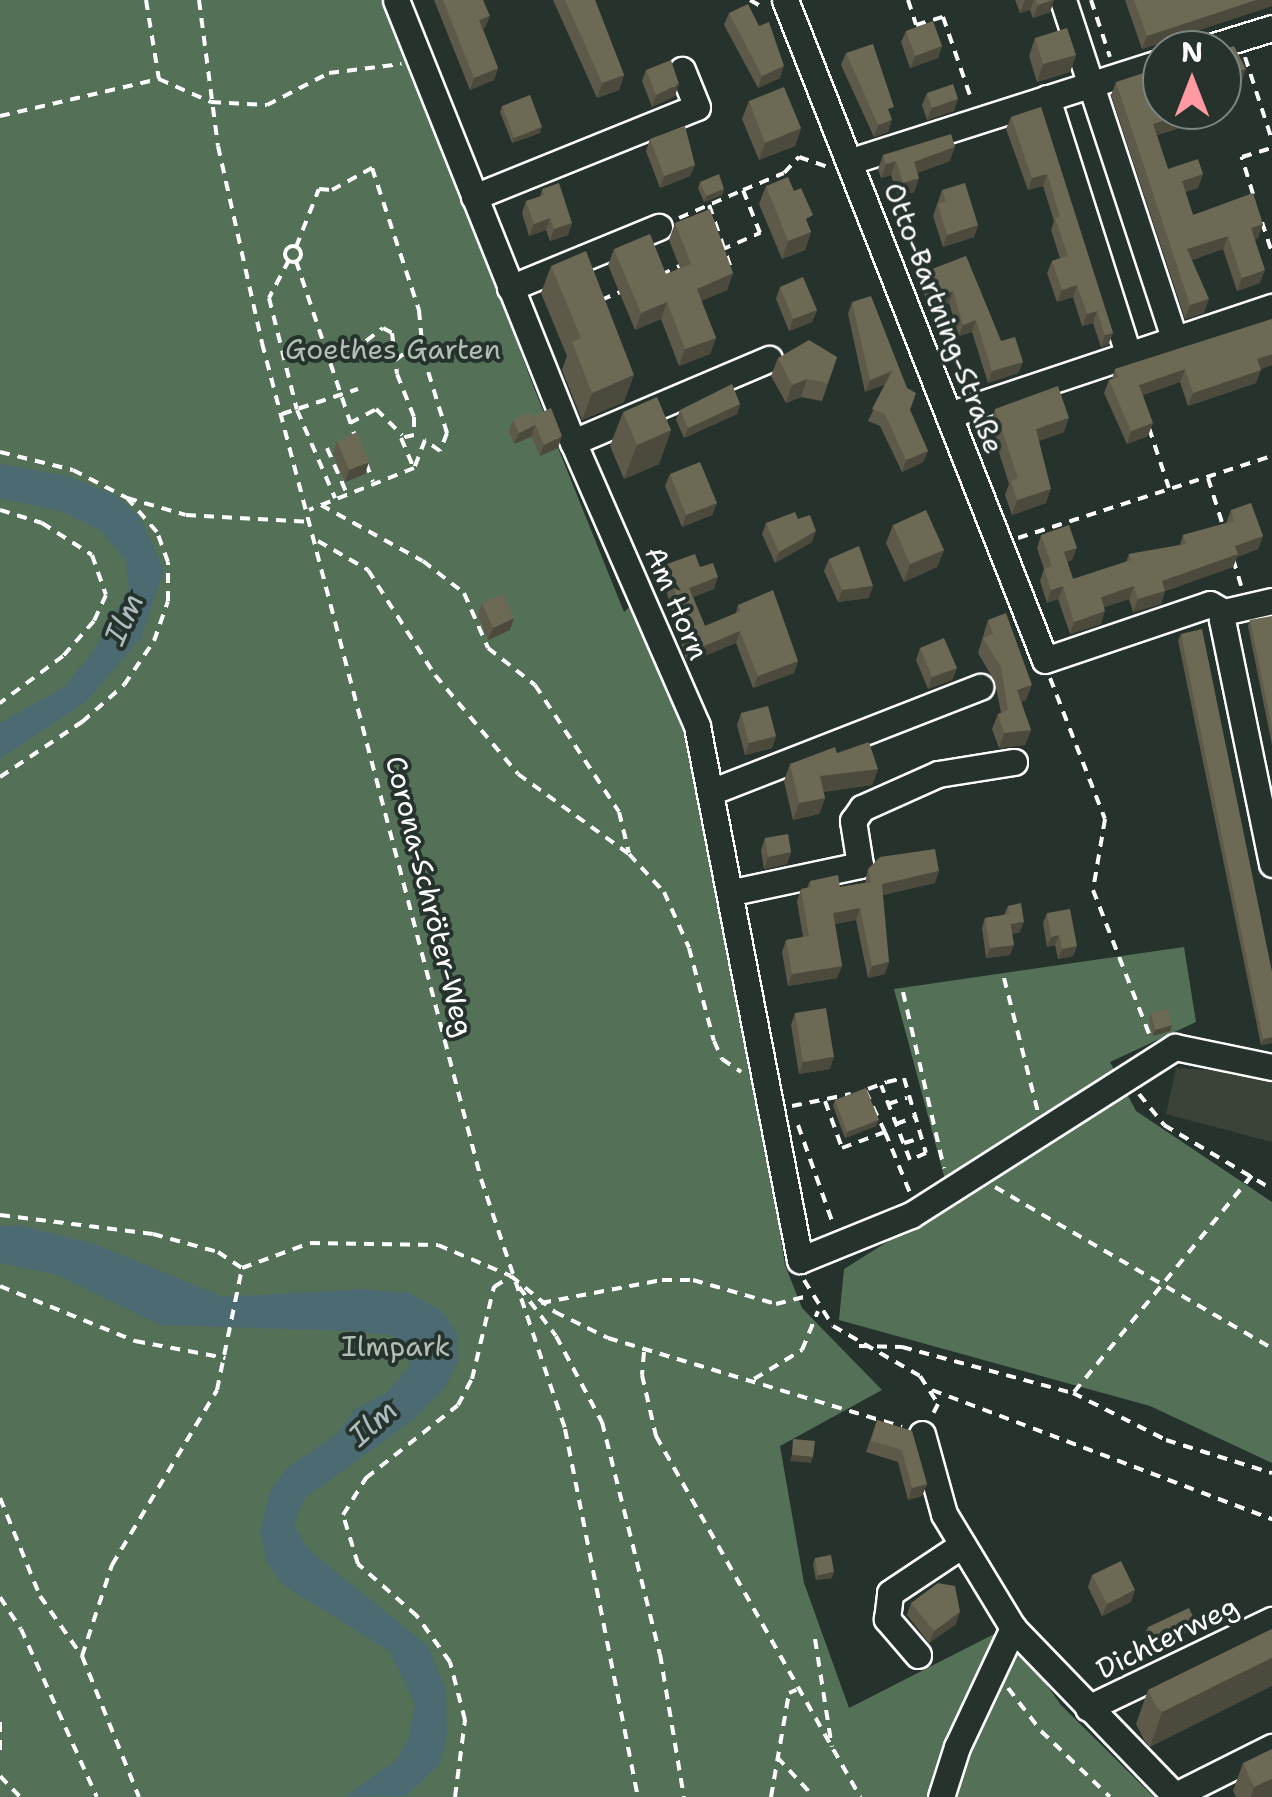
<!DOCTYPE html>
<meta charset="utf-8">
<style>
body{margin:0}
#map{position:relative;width:1272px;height:1797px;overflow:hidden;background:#26332d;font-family:"Shantell Sans",sans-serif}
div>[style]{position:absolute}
.built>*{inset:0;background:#3b4339}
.green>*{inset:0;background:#547158}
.water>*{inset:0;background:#4c6a72}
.path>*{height:4px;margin-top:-2px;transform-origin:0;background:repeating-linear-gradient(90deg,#fff 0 10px,transparent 0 18px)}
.path>.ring{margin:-2px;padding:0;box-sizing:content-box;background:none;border:4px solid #fff;border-radius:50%}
.roads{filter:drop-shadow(2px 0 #fff) drop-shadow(-2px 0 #fff) drop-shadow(0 2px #fff) drop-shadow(0 -2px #fff)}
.minor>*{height:25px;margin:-12.5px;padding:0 12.5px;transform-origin:12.5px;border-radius:12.5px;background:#26332d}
.wall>*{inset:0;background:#5d5a49}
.shaded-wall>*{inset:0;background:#4c4a3c}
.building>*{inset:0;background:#6c6955}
span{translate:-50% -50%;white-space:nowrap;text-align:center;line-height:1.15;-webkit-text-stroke:8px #26332d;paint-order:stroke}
.street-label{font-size:28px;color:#fff}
.park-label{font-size:28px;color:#b2bfb4}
.water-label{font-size:30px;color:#aebcc0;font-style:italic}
.north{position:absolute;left:1142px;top:30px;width:100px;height:100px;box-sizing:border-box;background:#26332d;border:2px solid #7d8581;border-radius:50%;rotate:0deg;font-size:28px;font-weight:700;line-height:40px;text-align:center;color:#fff}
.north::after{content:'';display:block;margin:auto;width:35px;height:45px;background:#ff9aa2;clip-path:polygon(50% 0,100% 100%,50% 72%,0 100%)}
</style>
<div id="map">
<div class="built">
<div style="clip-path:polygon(1176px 1068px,1272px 1074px,1272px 1142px,1166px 1114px)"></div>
</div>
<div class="green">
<div style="clip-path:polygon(0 0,389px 0,534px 388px,624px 612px,632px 605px,691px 751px,759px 1091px,785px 1265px,802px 1308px,882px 1390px,780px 1446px,804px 1583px,849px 1708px,1006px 1628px,1061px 1705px,1154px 1797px,0 1797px)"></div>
<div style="clip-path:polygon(1184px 947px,1196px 1022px,1110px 1062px,1136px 1111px,1272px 1202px,1272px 1463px,1150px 1406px,839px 1320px,844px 1269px,951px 1202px,894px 989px)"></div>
</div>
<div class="water">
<div style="clip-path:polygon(0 464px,66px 476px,114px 494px,140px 517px,164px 570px,141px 638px,87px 701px,0 759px,0 723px,64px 687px,95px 649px,129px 588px,126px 560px,100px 530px,62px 512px,0 498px)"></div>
<div style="clip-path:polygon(19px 1225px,95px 1244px,224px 1297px,363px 1289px,409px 1293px,443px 1312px,457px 1334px,458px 1362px,445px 1387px,413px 1420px,304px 1499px,294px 1525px,309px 1550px,428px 1646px,446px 1690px,447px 1736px,439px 1765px,406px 1796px,344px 1797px,396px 1760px,409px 1738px,415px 1704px,389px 1651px,283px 1585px,267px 1562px,260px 1532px,270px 1491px,287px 1468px,339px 1432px,354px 1410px,387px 1392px,408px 1368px,412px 1348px,391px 1335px,346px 1331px,160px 1325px,55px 1274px,0 1263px,0 1226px)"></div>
</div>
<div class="path">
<div style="left:146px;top:0;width:80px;rotate:80.7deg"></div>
<div style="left:159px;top:79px;width:57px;rotate:23.9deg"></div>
<div style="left:211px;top:102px;width:56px;rotate:3.1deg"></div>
<div style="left:267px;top:105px;width:70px;rotate:-27.3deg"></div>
<div style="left:329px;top:73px;width:73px;rotate:-7.1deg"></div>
<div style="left:199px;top:0;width:147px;rotate:82.6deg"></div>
<div style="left:218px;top:146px;width:202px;rotate:77.4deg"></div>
<div style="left:262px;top:343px;width:864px;rotate:75.32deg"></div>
<div style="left:481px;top:1179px;width:264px;rotate:71.4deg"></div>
<div style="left:565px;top:1429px;width:375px;rotate:78.8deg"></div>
<div style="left:750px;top:0;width:16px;rotate:30deg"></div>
<div style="left:908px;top:0;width:26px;rotate:72deg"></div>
<div style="left:916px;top:25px;width:28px;rotate:-17deg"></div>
<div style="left:943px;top:17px;width:89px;rotate:71deg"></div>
<div style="left:1091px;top:0;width:60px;rotate:71.6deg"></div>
<div style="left:1245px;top:57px;width:87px;rotate:72deg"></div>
<div style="left:0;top:116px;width:163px;rotate:-13.1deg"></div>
<div style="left:1253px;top:194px;width:39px;rotate:-107deg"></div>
<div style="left:1242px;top:157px;width:31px;rotate:-17deg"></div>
<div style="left:709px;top:205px;width:70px;rotate:70.8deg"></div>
<div style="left:679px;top:218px;width:70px;rotate:-23.6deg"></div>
<div style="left:1262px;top:222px;width:33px;rotate:72deg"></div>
<div class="ring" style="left:285px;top:246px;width:12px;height:12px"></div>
<div style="left:296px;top:247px;width:62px;rotate:-68.4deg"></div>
<div style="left:319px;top:189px;width:13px;rotate:4deg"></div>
<div style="left:332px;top:190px;width:46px;rotate:-28.8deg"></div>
<div style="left:372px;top:168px;width:150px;rotate:71.7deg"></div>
<div style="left:419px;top:310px;width:45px;rotate:84.9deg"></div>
<div style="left:423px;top:355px;width:82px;rotate:72.9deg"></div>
<div style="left:447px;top:433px;width:19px;rotate:111deg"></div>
<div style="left:440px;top:451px;width:19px;rotate:-144deg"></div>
<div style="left:425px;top:440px;width:30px;rotate:111deg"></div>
<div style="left:414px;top:468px;width:113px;rotate:158.2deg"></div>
<div style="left:721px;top:250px;width:43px;rotate:-23.6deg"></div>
<div style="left:760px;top:233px;width:46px;rotate:-111.6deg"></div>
<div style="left:743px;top:190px;width:44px;rotate:-22.5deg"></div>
<div style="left:784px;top:173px;width:22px;rotate:-47deg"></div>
<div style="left:799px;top:157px;width:31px;rotate:19deg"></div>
<div style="left:289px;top:260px;width:43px;rotate:117.8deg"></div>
<div style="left:269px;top:298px;width:115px;rotate:76deg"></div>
<div style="left:297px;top:410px;width:96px;rotate:66.6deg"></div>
<div style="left:296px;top:261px;width:185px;rotate:71.4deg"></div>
<div style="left:661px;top:275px;width:25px;rotate:-26deg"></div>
<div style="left:601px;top:300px;width:21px;rotate:-23deg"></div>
<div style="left:328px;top:356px;width:24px;rotate:-9deg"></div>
<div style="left:352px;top:352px;width:39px;rotate:-38deg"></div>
<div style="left:383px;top:328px;width:10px;rotate:29deg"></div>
<div style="left:392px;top:333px;width:41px;rotate:83deg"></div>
<div style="left:397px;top:374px;width:46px;rotate:68.4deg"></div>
<div style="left:414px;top:417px;width:18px;rotate:90deg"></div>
<div style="left:414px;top:435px;width:13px;rotate:167deg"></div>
<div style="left:401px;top:438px;width:33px;rotate:67deg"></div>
<div style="left:395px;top:360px;width:33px;rotate:-35deg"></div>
<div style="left:282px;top:414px;width:80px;rotate:-18.2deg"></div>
<div style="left:350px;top:423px;width:30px;rotate:-28deg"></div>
<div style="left:376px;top:409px;width:37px;rotate:45deg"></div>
<div style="left:1149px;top:428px;width:63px;rotate:71.6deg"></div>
<div style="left:327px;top:448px;width:50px;rotate:66.5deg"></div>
<div style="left:0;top:452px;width:75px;rotate:13.9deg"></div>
<div style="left:73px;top:470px;width:61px;rotate:27.4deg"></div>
<div style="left:127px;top:498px;width:61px;rotate:16.1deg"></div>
<div style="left:186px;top:515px;width:126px;rotate:3.2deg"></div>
<div style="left:366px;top:463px;width:20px;rotate:70deg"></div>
<div style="left:1208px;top:478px;width:50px;rotate:72.6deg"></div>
<div style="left:321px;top:505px;width:116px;rotate:28.8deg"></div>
<div style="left:423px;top:561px;width:52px;rotate:38deg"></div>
<div style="left:464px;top:593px;width:60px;rotate:66.4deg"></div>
<div style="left:488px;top:648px;width:60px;rotate:38.2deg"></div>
<div style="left:535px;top:685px;width:152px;rotate:56.5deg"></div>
<div style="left:619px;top:812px;width:42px;rotate:76.3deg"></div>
<div style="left:0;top:510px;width:44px;rotate:17.2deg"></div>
<div style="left:42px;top:523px;width:59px;rotate:32.6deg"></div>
<div style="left:92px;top:555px;width:42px;rotate:70.7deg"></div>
<div style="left:106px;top:595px;width:29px;rotate:115deg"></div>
<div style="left:94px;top:621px;width:47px;rotate:131.5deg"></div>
<div style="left:63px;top:656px;width:79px;rotate:143.3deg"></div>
<div style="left:1018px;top:538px;width:267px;rotate:-17.9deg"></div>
<div style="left:318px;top:541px;width:58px;rotate:30.1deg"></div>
<div style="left:368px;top:570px;width:125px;rotate:57.5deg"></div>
<div style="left:435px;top:675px;width:129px;rotate:50deg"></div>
<div style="left:518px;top:774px;width:137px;rotate:35.8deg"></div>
<div style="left:629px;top:854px;width:52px;rotate:47.4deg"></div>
<div style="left:664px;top:892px;width:61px;rotate:65.9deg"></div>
<div style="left:689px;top:948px;width:96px;rotate:75deg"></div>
<div style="left:714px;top:1041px;width:20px;rotate:66deg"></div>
<div style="left:722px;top:1059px;width:23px;rotate:34deg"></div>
<div style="left:1233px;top:559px;width:30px;rotate:73deg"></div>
<div style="left:1050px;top:678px;width:151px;rotate:68.7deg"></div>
<div style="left:1105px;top:819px;width:72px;rotate:99.6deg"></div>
<div style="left:1093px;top:890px;width:160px;rotate:68.7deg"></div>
<div style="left:0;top:777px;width:99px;rotate:-33.9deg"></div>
<div style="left:82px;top:722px;width:56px;rotate:-41.4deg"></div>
<div style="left:124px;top:685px;width:53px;rotate:-55.7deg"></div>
<div style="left:154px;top:641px;width:42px;rotate:-70.7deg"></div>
<div style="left:168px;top:601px;width:39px;rotate:-90deg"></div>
<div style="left:168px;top:562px;width:32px;rotate:-110deg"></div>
<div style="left:157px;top:532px;width:45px;rotate:-131.4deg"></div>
<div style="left:1004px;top:978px;width:138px;rotate:75.8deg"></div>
<div style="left:903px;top:992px;width:181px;rotate:76.9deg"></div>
<div style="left:868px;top:1089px;width:20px;rotate:-20deg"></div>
<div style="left:887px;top:1082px;width:17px;rotate:-13deg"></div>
<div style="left:904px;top:1078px;width:78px;rotate:73.7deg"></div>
<div style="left:926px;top:1153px;width:17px;rotate:156deg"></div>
<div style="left:910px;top:1160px;width:80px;rotate:-111.1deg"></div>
<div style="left:1139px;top:1094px;width:40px;rotate:51deg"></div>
<div style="left:1164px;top:1125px;width:126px;rotate:30.7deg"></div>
<div style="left:825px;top:1101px;width:50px;rotate:70.1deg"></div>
<div style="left:842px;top:1148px;width:46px;rotate:-20.4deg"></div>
<div style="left:885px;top:1132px;width:47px;rotate:-115.5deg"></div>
<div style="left:888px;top:1104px;width:20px;rotate:-18deg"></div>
<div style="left:792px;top:1106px;width:60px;rotate:-11.5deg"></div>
<div style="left:896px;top:1124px;width:20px;rotate:-20deg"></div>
<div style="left:798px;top:1125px;width:105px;rotate:70.5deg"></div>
<div style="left:885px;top:1132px;width:66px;rotate:67.7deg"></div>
<div style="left:904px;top:1143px;width:18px;rotate:-16deg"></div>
<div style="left:995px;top:1187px;width:320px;rotate:30.2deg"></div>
<div style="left:0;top:1215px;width:154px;rotate:7.1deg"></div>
<div style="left:153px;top:1234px;width:67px;rotate:15.5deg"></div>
<div style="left:218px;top:1252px;width:29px;rotate:34deg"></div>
<div style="left:242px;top:1268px;width:72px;rotate:-20.2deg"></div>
<div style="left:310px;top:1243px;width:128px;rotate:0.9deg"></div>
<div style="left:438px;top:1245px;width:79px;rotate:23deg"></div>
<div style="left:511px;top:1276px;width:57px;rotate:39.3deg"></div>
<div style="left:555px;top:1312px;width:59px;rotate:26.1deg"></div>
<div style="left:608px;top:1338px;width:307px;rotate:16.8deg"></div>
<div style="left:804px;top:1280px;width:54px;rotate:57.8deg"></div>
<div style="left:833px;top:1326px;width:100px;rotate:29.9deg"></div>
<div style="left:920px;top:1376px;width:33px;rotate:57deg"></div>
<div style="left:938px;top:1404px;width:16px;rotate:117deg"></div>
<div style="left:0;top:1286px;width:146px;rotate:22.2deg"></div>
<div style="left:135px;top:1341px;width:92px;rotate:10.7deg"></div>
<div style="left:519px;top:1287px;width:61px;rotate:52.9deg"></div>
<div style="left:556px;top:1336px;width:98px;rotate:61.9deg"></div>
<div style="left:602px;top:1422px;width:239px;rotate:76deg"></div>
<div style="left:660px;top:1654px;width:145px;rotate:80.5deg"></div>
<div style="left:541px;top:1303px;width:123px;rotate:-10.8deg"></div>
<div style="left:662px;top:1280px;width:31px"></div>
<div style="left:693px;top:1280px;width:86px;rotate:16.1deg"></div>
<div style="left:776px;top:1304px;width:33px;rotate:-14deg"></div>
<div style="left:859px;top:1346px;width:43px;rotate:1.3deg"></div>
<div style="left:902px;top:1347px;width:177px;rotate:15.1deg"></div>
<div style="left:1073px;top:1393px;width:104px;rotate:26.8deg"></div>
<div style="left:1166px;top:1440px;width:111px;rotate:17.3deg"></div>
<div style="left:644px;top:1352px;width:23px;rotate:95deg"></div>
<div style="left:642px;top:1375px;width:63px;rotate:77.1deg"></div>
<div style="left:656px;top:1436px;width:415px;rotate:60.5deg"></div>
<div style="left:754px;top:1379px;width:56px;rotate:-31.1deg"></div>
<div style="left:802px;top:1350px;width:42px;rotate:-67.7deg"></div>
<div style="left:932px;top:1390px;width:364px;rotate:20.8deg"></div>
<div style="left:1074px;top:1392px;width:281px;rotate:-50.6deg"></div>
<div style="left:0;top:1498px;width:106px;rotate:67.8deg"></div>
<div style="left:40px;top:1596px;width:73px;rotate:55deg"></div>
<div style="left:82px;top:1656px;width:152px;rotate:68deg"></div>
<div style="left:0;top:1597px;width:38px;rotate:57deg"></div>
<div style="left:21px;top:1629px;width:184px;rotate:65.7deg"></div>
<div style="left:815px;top:1639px;width:109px;rotate:81.1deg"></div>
<div style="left:82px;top:1656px;width:96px;rotate:-71.8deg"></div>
<div style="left:112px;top:1565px;width:204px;rotate:-59deg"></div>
<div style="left:217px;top:1390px;width:125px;rotate:-78.4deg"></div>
<div style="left:1008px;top:1688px;width:54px;rotate:52.5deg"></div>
<div style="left:1041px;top:1731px;width:95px;rotate:43.7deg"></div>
<div style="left:0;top:1722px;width:36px;rotate:90deg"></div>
<div style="left:777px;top:1757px;width:54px;rotate:47.2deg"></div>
<div style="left:0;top:1776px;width:29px;rotate:46deg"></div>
<div style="left:455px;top:1797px;width:78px;rotate:-82.6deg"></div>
<div style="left:465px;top:1720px;width:60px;rotate:-104.5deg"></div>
<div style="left:450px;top:1662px;width:57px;rotate:-125.7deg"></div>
<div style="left:417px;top:1616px;width:79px;rotate:-138.6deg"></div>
<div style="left:358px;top:1564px;width:51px;rotate:-107deg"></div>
<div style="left:343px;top:1515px;width:44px;rotate:-58.1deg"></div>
<div style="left:366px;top:1478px;width:117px;rotate:-38.4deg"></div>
<div style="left:458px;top:1405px;width:30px;rotate:-62deg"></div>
<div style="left:472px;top:1379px;width:95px;rotate:-76.6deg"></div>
<div style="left:494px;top:1287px;width:20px;rotate:-33deg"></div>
<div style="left:771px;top:1797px;width:106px;rotate:-80.2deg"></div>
<div style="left:789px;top:1693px;width:8px;rotate:-23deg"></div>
</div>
<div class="roads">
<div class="minor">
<div style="left:396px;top:0;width:476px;rotate:68.2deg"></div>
<div style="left:573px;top:442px;width:310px;rotate:66.4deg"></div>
<div style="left:697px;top:726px;width:544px;rotate:79.08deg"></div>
<div style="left:800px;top:1260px;width:120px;rotate:-22.1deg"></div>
<div style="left:911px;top:1215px;width:313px;rotate:-32.5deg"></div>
<div style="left:1175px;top:1047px;width:99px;rotate:11.7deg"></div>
<div style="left:785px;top:0;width:709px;rotate:68.5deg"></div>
<div style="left:1045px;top:660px;width:174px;rotate:-18.7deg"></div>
<div style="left:1210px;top:604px;width:16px;rotate:30deg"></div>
<div style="left:1063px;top:0;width:359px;rotate:71.8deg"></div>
<div style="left:1201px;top:50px;width:74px;rotate:-17.2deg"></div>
<div style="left:1047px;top:98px;width:271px;rotate:72.4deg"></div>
<div style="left:851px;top:161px;width:326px;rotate:-17.7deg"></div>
<div style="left:474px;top:197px;width:240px;rotate:-22deg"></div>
<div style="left:697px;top:107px;width:40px;rotate:-112deg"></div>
<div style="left:510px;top:288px;width:161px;rotate:-22.3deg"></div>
<div style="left:949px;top:415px;width:341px;rotate:-18.5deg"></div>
<div style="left:573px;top:442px;width:213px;rotate:-23deg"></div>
<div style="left:1272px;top:601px;width:49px;rotate:167.1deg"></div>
<div style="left:1224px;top:612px;width:8px;rotate:104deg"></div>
<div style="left:1222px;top:620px;width:249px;rotate:78.4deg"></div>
<div style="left:713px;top:791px;width:287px;rotate:-21.3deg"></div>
<div style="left:733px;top:892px;width:130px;rotate:-12deg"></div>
<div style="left:860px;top:865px;width:45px;rotate:-99deg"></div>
<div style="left:853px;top:821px;width:16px;rotate:-55deg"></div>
<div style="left:862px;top:808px;width:83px;rotate:-24.1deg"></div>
<div style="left:938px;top:774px;width:77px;rotate:-9deg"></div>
<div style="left:922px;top:1434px;width:83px;rotate:74.6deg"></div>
<div style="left:944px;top:1514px;width:133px;rotate:58.8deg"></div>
<div style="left:1013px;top:1628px;width:235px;rotate:46deg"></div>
<div style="left:918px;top:1655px;width:48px;rotate:-130.7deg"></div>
<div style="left:887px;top:1619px;width:26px;rotate:-83deg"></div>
<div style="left:890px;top:1593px;width:87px;rotate:-33.7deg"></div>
<div style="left:1088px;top:1708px;width:204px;rotate:-25.6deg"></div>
<div style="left:1174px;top:1796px;width:110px;rotate:-26.6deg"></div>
<div style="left:941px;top:1797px;width:52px;rotate:-72.3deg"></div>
<div style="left:957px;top:1747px;width:132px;rotate:-64.8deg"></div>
</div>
</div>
<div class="wall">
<div style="clip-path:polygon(434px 0,483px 0,485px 28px,483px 29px,498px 68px,494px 80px,470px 90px)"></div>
<div style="clip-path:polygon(553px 0,595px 0,624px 75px,619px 90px,597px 98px)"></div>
<div style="clip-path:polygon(1015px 0,1054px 0,1050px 12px,1033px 18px,1030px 10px,1020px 13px)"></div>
<div style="clip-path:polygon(1125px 0,1272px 0,1272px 6px,1142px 49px)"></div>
<div style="clip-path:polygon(729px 13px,780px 78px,758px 88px,724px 25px)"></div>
<div style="clip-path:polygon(906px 31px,942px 46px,938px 58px,910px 68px,901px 42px)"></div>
<div style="clip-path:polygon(1035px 38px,1076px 55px,1070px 72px,1037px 82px,1029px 56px)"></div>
<div style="clip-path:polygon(846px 53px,891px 116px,888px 132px,874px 137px,841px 65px)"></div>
<div style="clip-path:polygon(646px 70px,675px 96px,652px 107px,642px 81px)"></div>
<div style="clip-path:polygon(1162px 77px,1180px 128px,1157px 135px,1168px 169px,1203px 174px,1198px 188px,1185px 192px,1193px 215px,1263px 224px,1258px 238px,1255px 239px,1260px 283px,1237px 291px,1223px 249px,1192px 260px,1204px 313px,1185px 319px,1111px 95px,1116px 82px)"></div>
<div style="clip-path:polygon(927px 93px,954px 111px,927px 120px,922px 105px)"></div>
<div style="clip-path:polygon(749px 101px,801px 128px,795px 146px,759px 160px,742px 119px)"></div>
<div style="clip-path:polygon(502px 106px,540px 133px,512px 143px,500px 112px)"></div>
<div style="clip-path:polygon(1041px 107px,1113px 333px,1108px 345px,1101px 347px,1093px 323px,1082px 326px,1073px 297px,1057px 302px,1047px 273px,1052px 261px,1060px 258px,1051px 230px,1054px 221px,1043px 186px,1028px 190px,1006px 129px,1011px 117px)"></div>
<div style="clip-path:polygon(650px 139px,695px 165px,690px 176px,660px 188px,646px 151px)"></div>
<div style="clip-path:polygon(883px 155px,950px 161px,917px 173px,919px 178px,914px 192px,898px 197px,891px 175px,881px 178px,878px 169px)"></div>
<div style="clip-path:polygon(700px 182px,724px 189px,722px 195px,704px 202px,698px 188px)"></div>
<div style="clip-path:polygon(766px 186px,809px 227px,811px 232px,805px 250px,782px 259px,759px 204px)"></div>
<div style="clip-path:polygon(542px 189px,572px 223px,568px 235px,550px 241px,546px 230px,529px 236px,522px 213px,526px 201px,540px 197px)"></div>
<div style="clip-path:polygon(942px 190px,978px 225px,974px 237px,943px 247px,933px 216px)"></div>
<div style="clip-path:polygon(675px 223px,733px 273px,727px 290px,701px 301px,716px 338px,710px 354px,679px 366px,661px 319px,635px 330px,608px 265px,614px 249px,666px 274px,680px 268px,669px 240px)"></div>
<div style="clip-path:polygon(966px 256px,1001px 341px,1023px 362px,1018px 373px,988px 383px,972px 332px,959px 336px,949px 303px,930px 310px,920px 283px,925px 272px)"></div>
<div style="clip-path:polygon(551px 266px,624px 402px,582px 420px,562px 370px,567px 356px,541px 293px)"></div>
<div style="clip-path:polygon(780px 287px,817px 310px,812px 322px,789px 331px,776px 299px)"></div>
<div style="clip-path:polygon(852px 302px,910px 410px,928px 451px,923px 462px,902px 472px,880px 426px,868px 421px,886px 384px,865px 392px,848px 314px)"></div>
<div style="clip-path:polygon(1272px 319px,1272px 365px,1261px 369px,1256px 383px,1188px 406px,1180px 382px,1143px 395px,1148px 436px,1127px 444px,1104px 393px,1109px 380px,1112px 379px,1115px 369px)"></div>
<div style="clip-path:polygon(837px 357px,822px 401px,801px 397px,786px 403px,771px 376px,778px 358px)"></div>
<div style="clip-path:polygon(740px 404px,737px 414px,684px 438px,676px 420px,680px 410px)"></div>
<div style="clip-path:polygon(995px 409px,1064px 432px,1039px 441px,1046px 503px,1012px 515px,1005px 495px,1009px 484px,990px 424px)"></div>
<div style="clip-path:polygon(623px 412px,671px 430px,659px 464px,624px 479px,610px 446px)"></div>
<div style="clip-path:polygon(532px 417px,558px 448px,540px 456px,531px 436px,514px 444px,509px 432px,513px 420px)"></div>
<div style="clip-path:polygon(337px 441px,365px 474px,345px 482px,333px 453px)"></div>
<div style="clip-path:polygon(670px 474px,717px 503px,712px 515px,682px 527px,665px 486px)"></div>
<div style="clip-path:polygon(1231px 510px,1263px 536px,1258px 549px,1237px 557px,1233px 567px,1165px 591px,1161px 604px,1133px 612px,1129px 599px,1104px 607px,1101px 624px,1070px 634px,1058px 599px,1047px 603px,1040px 581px,1044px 569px,1037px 548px,1041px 535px,1072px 560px,1067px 562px,1073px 579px,1126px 562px,1129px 554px,1180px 545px,1183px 535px,1226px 523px)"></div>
<div style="clip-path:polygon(798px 519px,812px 542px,775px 563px,762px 534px,766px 523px)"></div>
<div style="clip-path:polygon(893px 525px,944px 550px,937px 567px,904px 582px,886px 543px)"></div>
<div style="clip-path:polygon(829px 559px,869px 598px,838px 602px,824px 571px)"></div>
<div style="clip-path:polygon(667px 564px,700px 567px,714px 589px,693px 597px,705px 626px,736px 613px,738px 605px,798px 661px,794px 673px,753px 688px,736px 643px,687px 663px,662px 576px)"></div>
<div style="clip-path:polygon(482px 603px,510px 630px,488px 640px,478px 615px)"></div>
<div style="clip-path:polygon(1272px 618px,1272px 745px,1248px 626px,1250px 620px)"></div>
<div style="clip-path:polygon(988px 620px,1026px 700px,1021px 702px,1031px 730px,1025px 745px,999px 748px,992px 729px,998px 714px,1001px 713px,995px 682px,978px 653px)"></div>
<div style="clip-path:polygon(1181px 634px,1272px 972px,1272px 1043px,1261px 1045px,1178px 640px)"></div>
<div style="clip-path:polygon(920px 648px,957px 668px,952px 680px,928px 689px,916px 660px)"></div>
<div style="clip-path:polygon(741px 713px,776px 736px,772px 748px,745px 755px,737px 725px)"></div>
<div style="clip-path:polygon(837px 753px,878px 769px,872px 785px,823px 792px,825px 798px,819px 814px,793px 820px,784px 781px,790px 764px)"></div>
<div style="clip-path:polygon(765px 838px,791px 852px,787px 864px,764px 869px,761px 850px)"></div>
<div style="clip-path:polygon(868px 869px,935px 883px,883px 895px,885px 974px,868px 978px,856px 920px,835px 924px,842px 966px,837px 978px,788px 986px,782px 952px,786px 940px,803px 937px,797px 901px,801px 889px,807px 888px,810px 881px,840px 887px,865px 883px)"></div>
<div style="clip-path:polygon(1008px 906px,1020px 932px,1012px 934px,1010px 955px,986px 958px,982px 928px,985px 918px,1004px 915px)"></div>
<div style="clip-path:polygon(1047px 913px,1077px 946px,1073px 956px,1058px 959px,1055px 945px,1047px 947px,1043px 923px)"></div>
<div style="clip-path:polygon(795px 1013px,830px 1069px,799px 1074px,791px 1025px)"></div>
<div style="clip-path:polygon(1151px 1013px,1172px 1025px,1170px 1031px,1153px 1036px,1149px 1019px)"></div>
<div style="clip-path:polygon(835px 1100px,876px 1126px,845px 1138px,833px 1106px)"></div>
<div style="clip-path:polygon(877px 1420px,912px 1431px,927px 1484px,922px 1496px,908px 1500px,898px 1462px,866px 1452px)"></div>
<div style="clip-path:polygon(815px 1558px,832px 1578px,816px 1580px,813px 1564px)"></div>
<div style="clip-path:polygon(1092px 1575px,1131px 1602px,1102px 1616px,1088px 1587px)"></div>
<div style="clip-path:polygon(911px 1603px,956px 1624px,929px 1643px,907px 1615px)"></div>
<div style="clip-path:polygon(1148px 1627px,1194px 1629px,1153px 1648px,1145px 1633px)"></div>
<div style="clip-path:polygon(1272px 1629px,1150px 1747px,1144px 1740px,1136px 1724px,1148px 1690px)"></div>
<div style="clip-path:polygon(1243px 1763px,1272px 1797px,1236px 1797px,1233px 1791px)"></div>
</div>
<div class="shaded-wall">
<div style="clip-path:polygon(1025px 0,1034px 0,1030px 10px,1020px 13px)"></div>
<div style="clip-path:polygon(1054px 0,1050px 12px,1033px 18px,1038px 5px)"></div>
<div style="clip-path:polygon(1256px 0,1272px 0,1272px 6px,1142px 49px,1147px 36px)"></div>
<div style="clip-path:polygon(490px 16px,485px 28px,475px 32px,479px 20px)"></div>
<div style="clip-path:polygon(942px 46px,938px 58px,910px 68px,915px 56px)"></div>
<div style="clip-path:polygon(1076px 55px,1070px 72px,1037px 82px,1043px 64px)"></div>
<div style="clip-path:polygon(784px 66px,780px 78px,758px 88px,762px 76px)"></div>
<div style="clip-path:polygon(498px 68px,494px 80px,470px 90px,474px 78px)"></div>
<div style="clip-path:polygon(1246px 69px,1242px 81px,1222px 87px,1222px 77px)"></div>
<div style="clip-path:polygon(624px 75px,619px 90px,597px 98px,602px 83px)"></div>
<div style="clip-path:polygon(679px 84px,675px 96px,652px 107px,656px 95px)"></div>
<div style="clip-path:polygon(958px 99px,954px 111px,927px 120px,932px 108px)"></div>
<div style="clip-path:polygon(1185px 114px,1180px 128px,1148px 138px,1153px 124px)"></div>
<div style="clip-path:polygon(892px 120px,888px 132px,874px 137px,878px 125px)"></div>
<div style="clip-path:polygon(542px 127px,540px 133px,512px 143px,514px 138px)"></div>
<div style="clip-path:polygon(801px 128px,795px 146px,759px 160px,765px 143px)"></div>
<div style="clip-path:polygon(955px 147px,950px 161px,909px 176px,914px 162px)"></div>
<div style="clip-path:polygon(896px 161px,891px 175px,881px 178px,886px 164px)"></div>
<div style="clip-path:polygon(695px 165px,690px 176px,660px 188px,664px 176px)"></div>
<div style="clip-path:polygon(1047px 174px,1043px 186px,1028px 190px,1032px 178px)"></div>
<div style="clip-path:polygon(1203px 174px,1198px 188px,1177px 195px,1182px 181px)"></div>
<div style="clip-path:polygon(919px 178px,914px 192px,898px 197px,903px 183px)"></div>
<div style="clip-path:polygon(724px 189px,722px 195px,704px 202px,706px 196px)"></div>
<div style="clip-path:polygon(550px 218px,546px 230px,529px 236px,534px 224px)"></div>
<div style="clip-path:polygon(572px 223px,568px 235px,550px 241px,554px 229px)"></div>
<div style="clip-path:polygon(1263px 224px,1258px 238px,1246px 241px,1251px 228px)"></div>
<div style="clip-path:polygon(978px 225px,974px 237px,943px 247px,947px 235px)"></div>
<div style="clip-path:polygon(811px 232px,805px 250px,782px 259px,788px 241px)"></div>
<div style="clip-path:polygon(1228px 236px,1223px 249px,1182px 263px,1187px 249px)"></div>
<div style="clip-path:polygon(1265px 270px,1260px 283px,1237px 291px,1242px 278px)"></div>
<div style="clip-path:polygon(733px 273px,727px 290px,691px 305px,697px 289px)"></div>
<div style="clip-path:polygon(1077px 285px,1073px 297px,1057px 302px,1062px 290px)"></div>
<div style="clip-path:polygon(953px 291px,949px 303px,930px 310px,935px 298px)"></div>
<div style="clip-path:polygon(1209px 299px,1204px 313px,1185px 319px,1190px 305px)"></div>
<div style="clip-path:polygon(667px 302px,661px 319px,635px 330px,641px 313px)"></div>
<div style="clip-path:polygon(817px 310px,812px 322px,789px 331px,793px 319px)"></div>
<div style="clip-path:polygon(1097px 311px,1093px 323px,1082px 326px,1087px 314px)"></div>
<div style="clip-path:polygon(976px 320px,972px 332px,959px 336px,963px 325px)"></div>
<div style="clip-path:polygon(1113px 333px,1108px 345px,1101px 347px,1105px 335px)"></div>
<div style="clip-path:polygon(716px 338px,710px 354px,679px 366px,685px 349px)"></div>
<div style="clip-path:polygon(1272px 354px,1272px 365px,1253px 372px,1257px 359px)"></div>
<div style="clip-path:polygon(1023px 362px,1018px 373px,988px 383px,992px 371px)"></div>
<div style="clip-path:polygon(1185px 369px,1180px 382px,1135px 398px,1139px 385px)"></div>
<div style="clip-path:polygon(1261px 370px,1256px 383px,1188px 406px,1193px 393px)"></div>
<div style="clip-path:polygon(892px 371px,888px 383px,865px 392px,870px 380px)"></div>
<div style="clip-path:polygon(634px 375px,624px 402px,582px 420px,592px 393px)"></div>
<div style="clip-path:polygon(807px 379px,801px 397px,786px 403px,792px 385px)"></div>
<div style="clip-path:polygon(740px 404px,737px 414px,684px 438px,688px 428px)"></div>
<div style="clip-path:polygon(1069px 418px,1064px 432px,1031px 444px,1036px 429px)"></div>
<div style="clip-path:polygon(1153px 423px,1148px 436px,1127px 444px,1131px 431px)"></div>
<div style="clip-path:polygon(535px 425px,531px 437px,514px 444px,519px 433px)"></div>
<div style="clip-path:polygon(671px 430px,659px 464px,624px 479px,637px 445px)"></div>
<div style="clip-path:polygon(562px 436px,558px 448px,540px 456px,544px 445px)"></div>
<div style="clip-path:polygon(928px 451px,923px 462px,902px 472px,906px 460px)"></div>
<div style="clip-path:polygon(369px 462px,365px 474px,345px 482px,349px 470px)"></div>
<div style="clip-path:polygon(1051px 489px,1046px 503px,1012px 515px,1017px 500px)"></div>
<div style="clip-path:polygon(717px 503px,712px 515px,682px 527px,686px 515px)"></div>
<div style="clip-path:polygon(816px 531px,812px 542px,775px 563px,779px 552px)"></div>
<div style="clip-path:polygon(1263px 536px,1258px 549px,1237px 557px,1233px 567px,1163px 592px,1165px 591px,1161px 604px,1133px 612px,1138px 599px,1162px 581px,1235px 546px)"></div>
<div style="clip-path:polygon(1077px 548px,1072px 560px,1059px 565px,1064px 552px)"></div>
<div style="clip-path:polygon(944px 550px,937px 567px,904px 582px,910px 564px)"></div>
<div style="clip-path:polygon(718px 577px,714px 589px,685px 600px,689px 588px)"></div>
<div style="clip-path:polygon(873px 586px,869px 598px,838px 602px,842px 590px)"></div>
<div style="clip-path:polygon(1063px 586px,1058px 599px,1047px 603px,1051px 590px)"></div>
<div style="clip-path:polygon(1134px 586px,1129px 599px,1096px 610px,1101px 597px)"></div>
<div style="clip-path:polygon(1105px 611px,1101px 624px,1070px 634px,1074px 622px)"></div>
<div style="clip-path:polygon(514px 618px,510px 630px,488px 640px,493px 628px)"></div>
<div style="clip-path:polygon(740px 631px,736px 643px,687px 663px,692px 651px)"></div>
<div style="clip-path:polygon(798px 661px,794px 673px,753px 688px,758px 676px)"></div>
<div style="clip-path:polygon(957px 668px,952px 680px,928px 689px,932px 677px)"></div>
<div style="clip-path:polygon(1032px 685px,1026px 700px,1011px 705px,1017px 690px)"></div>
<div style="clip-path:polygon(1031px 730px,1025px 745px,999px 748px,1004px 733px)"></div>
<div style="clip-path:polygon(776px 736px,772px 748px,745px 755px,749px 743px)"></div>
<div style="clip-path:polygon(878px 769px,872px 785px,814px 793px,820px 776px)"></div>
<div style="clip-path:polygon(825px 798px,819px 814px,793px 820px,799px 803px)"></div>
<div style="clip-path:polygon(791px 852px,787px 864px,764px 869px,768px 857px)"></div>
<div style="clip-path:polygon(939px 871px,935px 883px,877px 896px,882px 884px)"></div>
<div style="clip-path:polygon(860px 908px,856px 920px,828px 925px,833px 913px)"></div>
<div style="clip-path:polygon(1024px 922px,1020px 932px,1007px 935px,1011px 924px)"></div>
<div style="clip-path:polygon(1059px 935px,1055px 945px,1047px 947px,1051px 937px)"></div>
<div style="clip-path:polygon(1014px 945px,1010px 955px,986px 958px,990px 948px)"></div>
<div style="clip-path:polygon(1077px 946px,1073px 956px,1058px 959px,1062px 949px)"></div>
<div style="clip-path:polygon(889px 962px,885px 974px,868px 978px,872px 966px)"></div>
<div style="clip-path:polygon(842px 966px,837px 978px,788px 986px,792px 974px)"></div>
<div style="clip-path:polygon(1172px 1025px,1170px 1031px,1153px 1036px,1155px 1030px)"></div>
<div style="clip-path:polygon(1272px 1037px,1272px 1043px,1261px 1045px,1263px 1039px)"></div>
<div style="clip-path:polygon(834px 1057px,830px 1069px,799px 1074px,803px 1062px)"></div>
<div style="clip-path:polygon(879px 1120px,876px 1126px,845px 1138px,847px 1132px)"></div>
<div style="clip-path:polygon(792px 1455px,813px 1457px,811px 1463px,790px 1461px)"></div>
<div style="clip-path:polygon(927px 1484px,922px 1496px,908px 1500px,912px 1488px)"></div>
<div style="clip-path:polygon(834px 1572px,832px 1578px,816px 1580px,818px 1575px)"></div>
<div style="clip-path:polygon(1135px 1590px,1131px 1602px,1102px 1616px,1107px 1604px)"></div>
<div style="clip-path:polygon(960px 1612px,956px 1624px,929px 1643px,934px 1631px)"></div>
<div style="clip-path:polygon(1196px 1623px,1194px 1629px,1153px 1648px,1155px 1642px)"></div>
<div style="clip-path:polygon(1272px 1658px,1272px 1686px,1150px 1747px,1162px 1712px)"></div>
<div style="clip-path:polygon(1272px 1779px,1272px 1797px,1251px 1797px,1254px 1787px)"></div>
</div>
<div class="building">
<div style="clip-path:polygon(443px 0,483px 0,490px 16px,479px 20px,498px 68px,474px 78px)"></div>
<div style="clip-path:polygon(565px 0,595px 0,624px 75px,602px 83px)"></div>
<div style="clip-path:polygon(1036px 0,1052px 0,1038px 5px)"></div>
<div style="clip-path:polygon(1134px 0,1256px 0,1147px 36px)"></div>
<div style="clip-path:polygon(748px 4px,759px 26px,769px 22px,784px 66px,762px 76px,729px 13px)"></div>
<div style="clip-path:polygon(933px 21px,942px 46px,915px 56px,906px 31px)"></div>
<div style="clip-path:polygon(1067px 28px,1076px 55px,1043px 64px,1035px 38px)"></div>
<div style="clip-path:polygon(873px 44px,894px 107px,888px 109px,892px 120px,878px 125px,846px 53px)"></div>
<div style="clip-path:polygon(1234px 46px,1246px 69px,1222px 77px,1221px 50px)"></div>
<div style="clip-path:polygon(671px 60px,679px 84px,656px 95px,646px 70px)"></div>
<div style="clip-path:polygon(1159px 68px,1162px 77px,1162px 110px,1184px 110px,1185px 114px,1153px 124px,1168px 169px,1198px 159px,1203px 174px,1182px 181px,1193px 215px,1253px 193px,1263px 224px,1251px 228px,1265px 270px,1242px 278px,1228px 236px,1187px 249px,1209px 299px,1190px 305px,1116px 82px)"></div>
<div style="clip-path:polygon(953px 84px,958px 99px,932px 108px,927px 93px)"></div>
<div style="clip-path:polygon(784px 87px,801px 128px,765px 143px,749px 101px)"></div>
<div style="clip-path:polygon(530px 95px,542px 127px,514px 138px,502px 106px)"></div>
<div style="clip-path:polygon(1041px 107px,1113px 333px,1105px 335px,1097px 311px,1087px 314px,1077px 285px,1062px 290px,1052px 261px,1068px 256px,1055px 218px,1060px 216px,1047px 174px,1032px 178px,1011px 117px)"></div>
<div style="clip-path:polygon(685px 126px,695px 165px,664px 176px,650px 139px)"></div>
<div style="clip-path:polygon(951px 134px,955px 147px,914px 162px,919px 178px,903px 183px,896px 161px,886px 164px,883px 155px)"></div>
<div style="clip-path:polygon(719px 174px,724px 189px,706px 196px,700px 182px)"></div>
<div style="clip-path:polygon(788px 177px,794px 191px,801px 188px,813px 215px,806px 219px,811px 232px,788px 241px,766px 186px)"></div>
<div style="clip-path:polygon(559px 183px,572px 223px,554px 229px,550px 218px,534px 224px,526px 201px,544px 195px,542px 189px)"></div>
<div style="clip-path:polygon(965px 183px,978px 225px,947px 235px,938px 204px,946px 201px,942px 190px)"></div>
<div style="clip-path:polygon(710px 209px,733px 273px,697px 289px,716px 338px,685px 349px,667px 302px,641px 313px,614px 249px,650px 234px,666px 274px,691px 264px,675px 223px)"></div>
<div style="clip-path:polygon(586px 251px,634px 375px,592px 393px,572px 342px,581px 338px,551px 266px)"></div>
<div style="clip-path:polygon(966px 256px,1001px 341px,1015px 337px,1023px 362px,992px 371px,976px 320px,963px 325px,953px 291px,935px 298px,925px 272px)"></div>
<div style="clip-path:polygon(803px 277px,817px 310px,793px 319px,780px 287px)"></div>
<div style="clip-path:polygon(871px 296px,907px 388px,916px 393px,910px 410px,928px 451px,906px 460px,885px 414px,872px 409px,892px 371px,870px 380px,852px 302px)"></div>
<div style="clip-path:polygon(1272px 319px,1272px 354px,1257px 359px,1261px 370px,1193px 393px,1185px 369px,1139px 385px,1153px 423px,1131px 431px,1109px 380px,1118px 377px,1115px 369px)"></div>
<div style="clip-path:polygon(809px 340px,837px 357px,828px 383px,807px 379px,792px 385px,778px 358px)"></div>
<div style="clip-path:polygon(732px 384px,740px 404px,688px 428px,680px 410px)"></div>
<div style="clip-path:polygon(1058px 386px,1069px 418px,1036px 429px,1051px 489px,1017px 500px,1011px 481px,1018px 478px,995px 409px)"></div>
<div style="clip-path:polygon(657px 397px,671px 430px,637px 445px,623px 412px)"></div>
<div style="clip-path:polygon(551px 408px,562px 436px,544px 445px,532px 417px)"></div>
<div style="clip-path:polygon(530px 412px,535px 425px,519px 433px,513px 420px)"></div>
<div style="clip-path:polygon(357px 432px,369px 462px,349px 470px,337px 441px)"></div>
<div style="clip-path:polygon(700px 462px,717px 503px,686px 515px,670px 474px)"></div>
<div style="clip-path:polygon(1251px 503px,1263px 536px,1235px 546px,1238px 554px,1162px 581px,1165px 591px,1138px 599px,1134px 586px,1101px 597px,1105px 611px,1074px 622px,1063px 586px,1051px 590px,1044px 569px,1052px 566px,1041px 535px,1069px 525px,1077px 548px,1064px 552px,1073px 579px,1131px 560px,1129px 554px,1186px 544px,1183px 535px,1234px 521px,1231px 510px)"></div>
<div style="clip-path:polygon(926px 510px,944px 550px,910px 564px,893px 525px)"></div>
<div style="clip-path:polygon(795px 512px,798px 519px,810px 515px,816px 531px,779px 552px,766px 523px)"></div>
<div style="clip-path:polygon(859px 546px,873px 586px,842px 590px,829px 559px)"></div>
<div style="clip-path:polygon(695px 554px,700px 567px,713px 563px,718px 577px,689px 588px,705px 626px,741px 611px,738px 605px,773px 590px,798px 661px,758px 676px,740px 631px,692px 651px,667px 564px)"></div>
<div style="clip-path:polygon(503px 594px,514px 618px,493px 628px,482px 603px)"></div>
<div style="clip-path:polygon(1006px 613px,1032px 685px,1017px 690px,1031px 730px,1004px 733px,998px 714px,1008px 710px,1001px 667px,983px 638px,993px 634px,988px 620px)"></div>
<div style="clip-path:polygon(1272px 616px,1272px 728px,1250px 620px)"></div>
<div style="clip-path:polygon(1202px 629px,1272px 972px,1272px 1037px,1263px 1039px,1181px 634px)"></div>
<div style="clip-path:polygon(944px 638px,957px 668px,932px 677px,920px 648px)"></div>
<div style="clip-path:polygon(768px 706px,776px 736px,749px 743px,741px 713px)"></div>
<div style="clip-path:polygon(869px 742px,878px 769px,820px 776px,825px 798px,799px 803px,790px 764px,835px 747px,837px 753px)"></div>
<div style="clip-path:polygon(788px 834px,791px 852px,768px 857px,765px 838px)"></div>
<div style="clip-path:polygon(935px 849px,939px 871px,882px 884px,889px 962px,872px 966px,860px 908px,833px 913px,842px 966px,792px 974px,786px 940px,809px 936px,801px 889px,811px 887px,810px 881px,838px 875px,840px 887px,871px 882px,868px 869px,880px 857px)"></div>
<div style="clip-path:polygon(1021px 903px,1024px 922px,1011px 924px,1010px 919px,1014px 945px,990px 948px,985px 918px,1009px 914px,1008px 906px)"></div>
<div style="clip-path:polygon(1070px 909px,1077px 946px,1062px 949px,1059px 935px,1051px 937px,1047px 913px)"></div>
<div style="clip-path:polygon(826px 1008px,834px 1057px,803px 1062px,795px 1013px)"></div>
<div style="clip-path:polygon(1168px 1009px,1172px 1025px,1155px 1030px,1151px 1013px)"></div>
<div style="clip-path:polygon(866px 1088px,879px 1120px,847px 1132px,835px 1100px)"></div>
<div style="clip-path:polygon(877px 1420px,912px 1431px,927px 1484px,912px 1488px,902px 1450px,871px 1441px)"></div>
<div style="clip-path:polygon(793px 1439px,815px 1441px,813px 1457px,792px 1455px)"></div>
<div style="clip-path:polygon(831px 1555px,834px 1572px,818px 1575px,815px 1558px)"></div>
<div style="clip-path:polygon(1121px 1561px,1135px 1590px,1107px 1604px,1092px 1575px)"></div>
<div style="clip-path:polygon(938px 1583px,955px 1586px,960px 1612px,934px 1631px,911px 1603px)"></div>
<div style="clip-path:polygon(1189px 1608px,1196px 1623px,1155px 1642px,1148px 1627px)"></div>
<div style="clip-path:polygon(1272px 1629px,1272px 1658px,1162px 1712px,1156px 1706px,1148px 1690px)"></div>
<div style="clip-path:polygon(1272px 1749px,1272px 1779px,1254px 1787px,1243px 1763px)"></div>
</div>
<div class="street-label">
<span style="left:944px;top:318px;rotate:69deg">Otto-Bartning-Straße</span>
<span style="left:677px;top:603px;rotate:67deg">Am Horn</span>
<span style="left:430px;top:896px;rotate:76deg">Corona-Schröter-Weg</span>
<span style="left:1167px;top:1637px;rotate:-26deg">Dichterweg</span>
</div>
<div class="park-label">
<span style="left:393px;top:349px">Goethes Garten</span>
<span style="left:396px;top:1346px">Ilmpark</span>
</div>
<div class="water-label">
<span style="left:124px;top:619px;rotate:-65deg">Ilm</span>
<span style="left:373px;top:1423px;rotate:-41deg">Ilm</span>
</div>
<div class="north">N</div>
</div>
